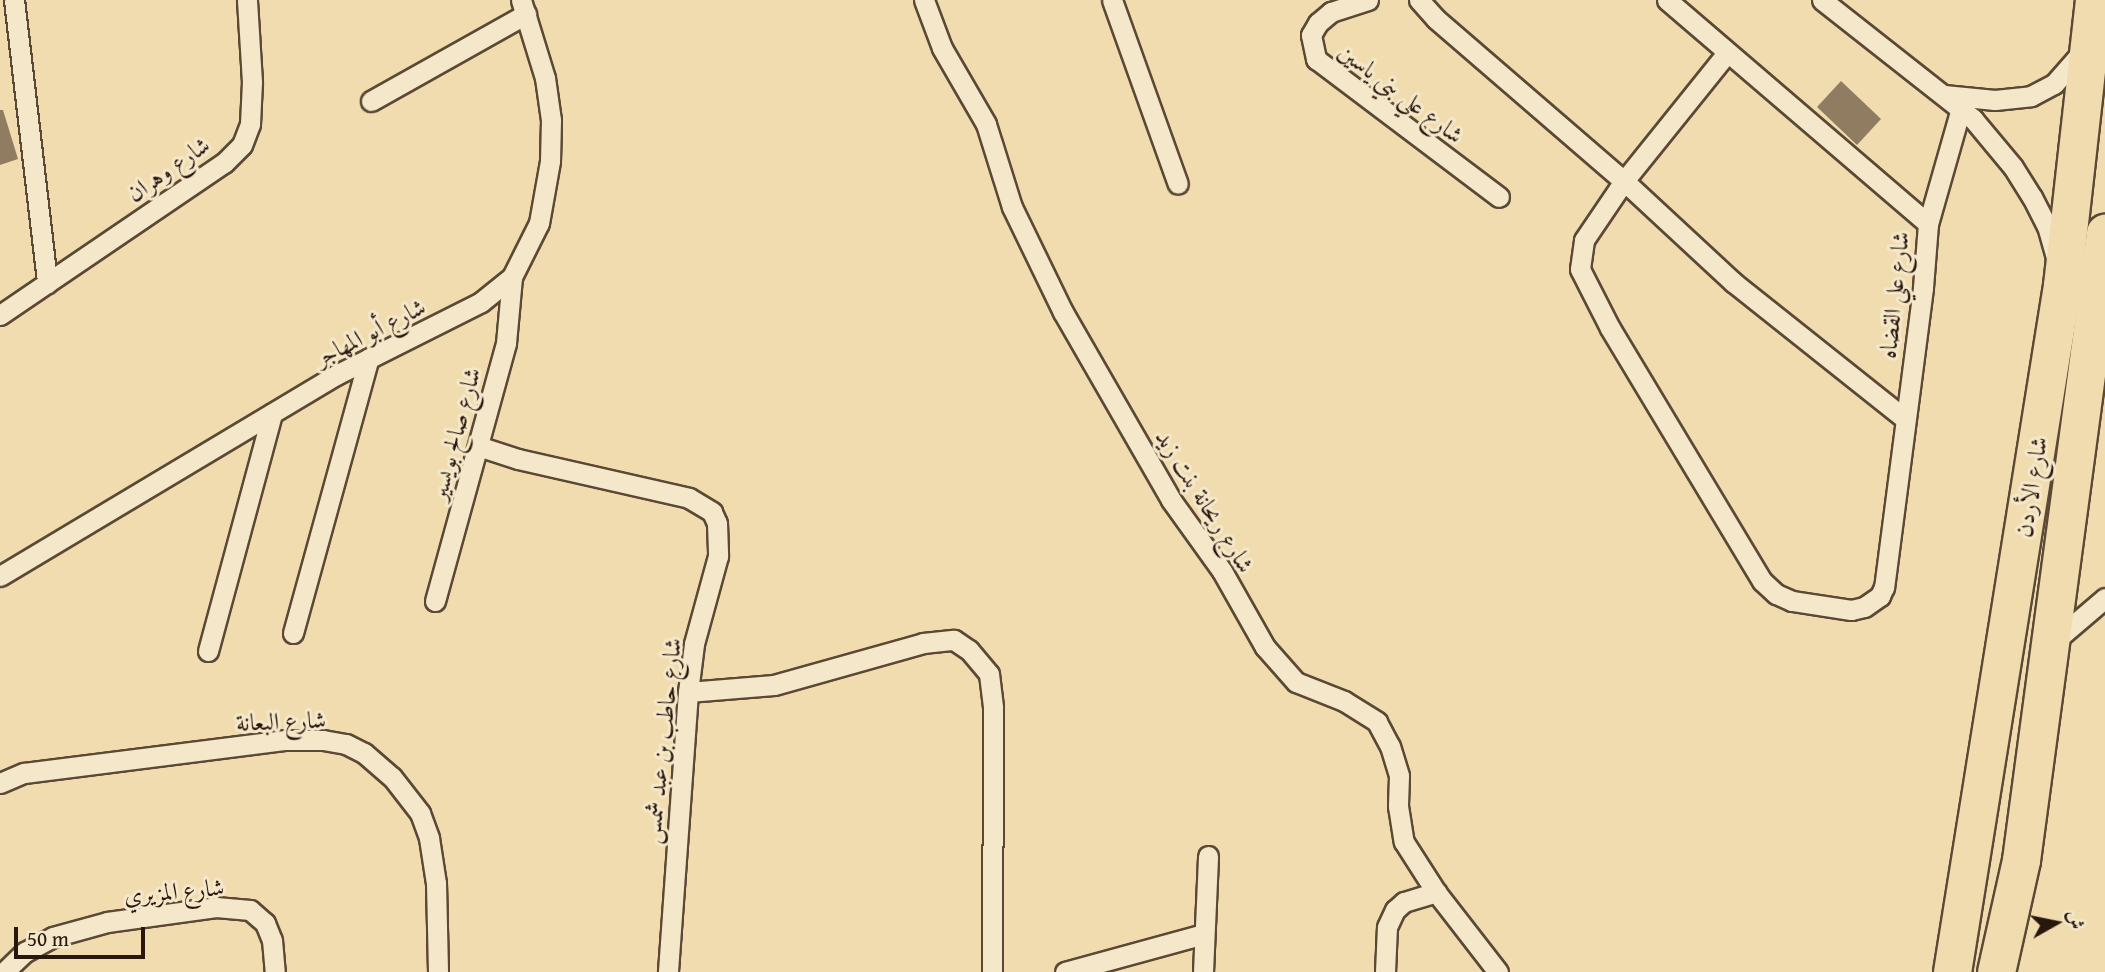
<!DOCTYPE html>
<meta charset="utf-8">
<style>
body{margin:0}
#map{position:relative;width:2105px;height:972px;overflow:hidden;background:#f0dcae;font-family:"Gentium Book Plus",Amiri,serif}
div>[style]{position:absolute}
.building>*{inset:0;background:#907d61}
.roads{filter:drop-shadow(2px 0 #5b4835) drop-shadow(-2px 0 #5b4835) drop-shadow(0 2px #5b4835) drop-shadow(0 -2px #5b4835)}
.street>*{height:19px;margin:-9.5px;padding:0 9.5px;transform-origin:9.5px;border-radius:9.5px;background:#f5e8ca}
.highway>*{height:37px;margin:-18.5px;padding:0 18.5px;transform-origin:18.5px;border-radius:18.5px;background:#f0dcae}
span{translate:-50% -50%;white-space:nowrap;text-align:center;line-height:1.15;-webkit-text-stroke:6px #f5e8ca;paint-order:stroke}
.street-label{font-size:24px;color:#29160d}
.north{position:absolute;left:2021px;top:888px;width:70px;height:70px;-webkit-text-stroke:5px #f5e8ca;paint-order:stroke;rotate:81deg;font-size:19px;font-weight:700;line-height:28px;text-align:center;color:#29160d}
.north::after{content:'';display:block;margin:auto;width:24px;height:32px;background:#29160d;clip-path:polygon(50% 0,100% 100%,50% 72%,0 100%)}
.scale{position:absolute;left:14px;top:927px;width:131px;height:32px;box-sizing:border-box;border:4px solid #29160d;border-top:0;padding-left:9px;font-size:21px;line-height:24px;white-space:nowrap;color:#29160d;-webkit-text-stroke:5px #f5e8ca;paint-order:stroke}
</style>
<div id="map">
<div class="building">
<div style="clip-path:polygon(1841px 81px,1881px 119px,1857px 145px,1817px 107px)"></div>
<div style="clip-path:polygon(0 110px,3px 110px,18px 159px,0 165px)"></div>
</div>
<div class="roads">
<div class="street">
<div style="left:14px;top:0;width:285px;rotate:83.3deg"></div>
<div style="left:924px;top:0;width:51px;rotate:69.4deg"></div>
<div style="left:942px;top:48px;width:88px;rotate:59.9deg"></div>
<div style="left:986px;top:124px;width:87px;rotate:72.6deg"></div>
<div style="left:1012px;top:207px;width:117px;rotate:64.1deg"></div>
<div style="left:1063px;top:312px;width:217px;rotate:60.1deg"></div>
<div style="left:1171px;top:500px;width:87px;rotate:54.3deg"></div>
<div style="left:1222px;top:571px;width:87px;rotate:60.5deg"></div>
<div style="left:1265px;top:647px;width:47px;rotate:48.5deg"></div>
<div style="left:1296px;top:682px;width:52px;rotate:21.6deg"></div>
<div style="left:1344px;top:701px;width:39px;rotate:32deg"></div>
<div style="left:1377px;top:722px;width:27px;rotate:62deg"></div>
<div style="left:1390px;top:746px;width:31px;rotate:73deg"></div>
<div style="left:1399px;top:776px;width:30px;rotate:92deg"></div>
<div style="left:1398px;top:806px;width:36px;rotate:81deg"></div>
<div style="left:1404px;top:842px;width:59px;rotate:57.4deg"></div>
<div style="left:1436px;top:892px;width:101px;rotate:52.2deg"></div>
<div style="left:1112px;top:0;width:195px;rotate:70.3deg"></div>
<div style="left:1368px;top:0;width:39px;rotate:162deg"></div>
<div style="left:1331px;top:12px;width:17px;rotate:140deg"></div>
<div style="left:1318px;top:23px;width:14px;rotate:120deg"></div>
<div style="left:1311px;top:35px;width:25px;rotate:78deg"></div>
<div style="left:1316px;top:59px;width:229px;rotate:37deg"></div>
<div style="left:1419px;top:0;width:25px;rotate:48deg"></div>
<div style="left:1436px;top:19px;width:248px;rotate:40.8deg"></div>
<div style="left:1624px;top:181px;width:149px;rotate:42.8deg"></div>
<div style="left:1733px;top:282px;width:218px;rotate:38.5deg"></div>
<div style="left:1667px;top:0;width:344px;rotate:40.6deg"></div>
<div style="left:1928px;top:224px;width:64px;rotate:94.5deg"></div>
<div style="left:1923px;top:288px;width:302px;rotate:97.4deg"></div>
<div style="left:1884px;top:587px;width:10px;rotate:114deg"></div>
<div style="left:1880px;top:596px;width:19px;rotate:145deg"></div>
<div style="left:1864px;top:607px;width:13px;rotate:167deg"></div>
<div style="left:1851px;top:610px;width:60px;rotate:-171.3deg"></div>
<div style="left:1792px;top:601px;width:17px;rotate:-156deg"></div>
<div style="left:1776px;top:594px;width:19px;rotate:-137deg"></div>
<div style="left:1762px;top:581px;width:295px;rotate:-121deg"></div>
<div style="left:1610px;top:328px;width:66px;rotate:-117deg"></div>
<div style="left:1580px;top:269px;width:29px;rotate:-82deg"></div>
<div style="left:1584px;top:240px;width:71px;rotate:-55.9deg"></div>
<div style="left:1624px;top:181px;width:164px;rotate:-51.2deg"></div>
<div style="left:1822px;top:0;width:192px;rotate:38.2deg"></div>
<div style="left:1973px;top:119px;width:62px;rotate:50.2deg"></div>
<div style="left:2013px;top:167px;width:36px;rotate:58deg"></div>
<div style="left:2032px;top:197px;width:33px;rotate:63deg"></div>
<div style="left:2047px;top:226px;width:32px;rotate:74deg"></div>
<div style="left:1944px;top:95px;width:51px;rotate:5.6deg"></div>
<div style="left:1995px;top:100px;width:36px;rotate:-6deg"></div>
<div style="left:2031px;top:96px;width:26px;rotate:-28deg"></div>
<div style="left:2054px;top:84px;width:43px;rotate:-48.8deg"></div>
<div style="left:371px;top:101px;width:178px;rotate:-29.3deg"></div>
<div style="left:1928px;top:224px;width:128px;rotate:-74.1deg"></div>
<div style="left:0;top:315px;width:271px;rotate:-34.2deg"></div>
<div style="left:224px;top:163px;width:25px;rotate:-45deg"></div>
<div style="left:242px;top:145px;width:22px;rotate:-69deg"></div>
<div style="left:250px;top:124px;width:42px;rotate:-87.3deg"></div>
<div style="left:252px;top:82px;width:82px;rotate:-93.5deg"></div>
<div style="left:478px;top:446px;width:42px;rotate:18deg"></div>
<div style="left:518px;top:459px;width:175px;rotate:12.8deg"></div>
<div style="left:689px;top:498px;width:27px;rotate:31deg"></div>
<div style="left:712px;top:512px;width:12px;rotate:66deg"></div>
<div style="left:717px;top:523px;width:33px;rotate:88deg"></div>
<div style="left:718px;top:556px;width:91px;rotate:105.3deg"></div>
<div style="left:694px;top:644px;width:48px;rotate:97.1deg"></div>
<div style="left:688px;top:692px;width:281px;rotate:94.1deg"></div>
<div style="left:0;top:576px;width:392px;rotate:-30.9deg"></div>
<div style="left:336px;top:375px;width:162px;rotate:-26.7deg"></div>
<div style="left:481px;top:302px;width:40px;rotate:-39deg"></div>
<div style="left:512px;top:277px;width:60px;rotate:-63.4deg"></div>
<div style="left:539px;top:223px;width:63px;rotate:-79.9deg"></div>
<div style="left:550px;top:161px;width:41px;rotate:-88.6deg"></div>
<div style="left:551px;top:120px;width:42px;rotate:-98.1deg"></div>
<div style="left:545px;top:78px;width:82px;rotate:-107.1deg"></div>
<div style="left:435px;top:601px;width:268px;rotate:-74.6deg"></div>
<div style="left:506px;top:343px;width:66px;rotate:-84.8deg"></div>
<div style="left:293px;top:633px;width:285px;rotate:-74.6deg"></div>
<div style="left:2051px;top:644px;width:71px;rotate:-40.4deg"></div>
<div style="left:208px;top:651px;width:246px;rotate:-74.9deg"></div>
<div style="left:688px;top:692px;width:86px;rotate:-4.7deg"></div>
<div style="left:774px;top:685px;width:155px;rotate:-15.7deg"></div>
<div style="left:923px;top:643px;width:31px;rotate:-6deg"></div>
<div style="left:954px;top:640px;width:18px;rotate:34deg"></div>
<div style="left:969px;top:650px;width:31px;rotate:50deg"></div>
<div style="left:989px;top:674px;width:34px;rotate:83deg"></div>
<div style="left:993px;top:708px;width:264px;rotate:90.2deg"></div>
<div style="left:0;top:783px;width:26px;rotate:-23deg"></div>
<div style="left:24px;top:773px;width:264px;rotate:-7.2deg"></div>
<div style="left:286px;top:740px;width:37px"></div>
<div style="left:323px;top:740px;width:23px;rotate:10deg"></div>
<div style="left:346px;top:744px;width:20px;rotate:27deg"></div>
<div style="left:364px;top:753px;width:37px;rotate:41deg"></div>
<div style="left:392px;top:777px;width:46px;rotate:52.1deg"></div>
<div style="left:420px;top:813px;width:27px;rotate:70deg"></div>
<div style="left:429px;top:838px;width:46px;rotate:81.2deg"></div>
<div style="left:436px;top:883px;width:89px;rotate:88.7deg"></div>
<div style="left:4px;top:972px;width:29px;rotate:-44deg"></div>
<div style="left:25px;top:952px;width:32px;rotate:-28deg"></div>
<div style="left:53px;top:937px;width:56px;rotate:-15.5deg"></div>
<div style="left:107px;top:922px;width:110px;rotate:-7.8deg"></div>
<div style="left:216px;top:907px;width:34px;rotate:5deg"></div>
<div style="left:250px;top:910px;width:20px;rotate:41deg"></div>
<div style="left:265px;top:923px;width:18px;rotate:68deg"></div>
<div style="left:272px;top:940px;width:32px;rotate:85deg"></div>
<div style="left:1065px;top:972px;width:144px;rotate:-15.3deg"></div>
<div style="left:1203px;top:972px;width:116px;rotate:-87.5deg"></div>
<div style="left:1385px;top:972px;width:45px;rotate:-87.5deg"></div>
<div style="left:1387px;top:927px;width:19px;rotate:-65deg"></div>
<div style="left:1395px;top:910px;width:12px;rotate:-42deg"></div>
<div style="left:1404px;top:902px;width:34px;rotate:-17deg"></div>
</div>
<div class="highway">
<div style="left:1952px;top:972px;width:696px;rotate:-80.9deg"></div>
<div style="left:2062px;top:285px;width:287px;rotate:-83.6deg"></div>
<div style="left:1996px;top:972px;width:115px;rotate:-77.4deg"></div>
<div style="left:2021px;top:860px;width:633px;rotate:-82.37deg"></div>
</div>
</div>
<div class="street-label">
<span style="left:1401px;top:93px;rotate:37deg">شارع علي بني ياسين</span>
<span style="left:168px;top:169px;rotate:-35deg">شارع وهران</span>
<span style="left:1894px;top:295px;rotate:-84deg">شارع علي القضاه</span>
<span style="left:370px;top:332px;rotate:-27deg">شارع أبو المهاجر</span>
<span style="left:455px;top:434px;rotate:-75deg">شارع صالح بويسير</span>
<span style="left:2031px;top:487px;rotate:-81deg">شارع الأردن</span>
<span style="left:1205px;top:501px;rotate:58deg">شارع ريحانة بنت زيد</span>
<span style="left:281px;top:721px;rotate:-2deg">شارع البعانة</span>
<span style="left:662px;top:741px;rotate:-84deg">شارع حاطب بن عبد شمس</span>
<span style="left:174px;top:891px;rotate:-5deg">شارع المزيري</span>
</div>
<div class="north">ش</div>
<div class="scale">50 m</div>
</div>
